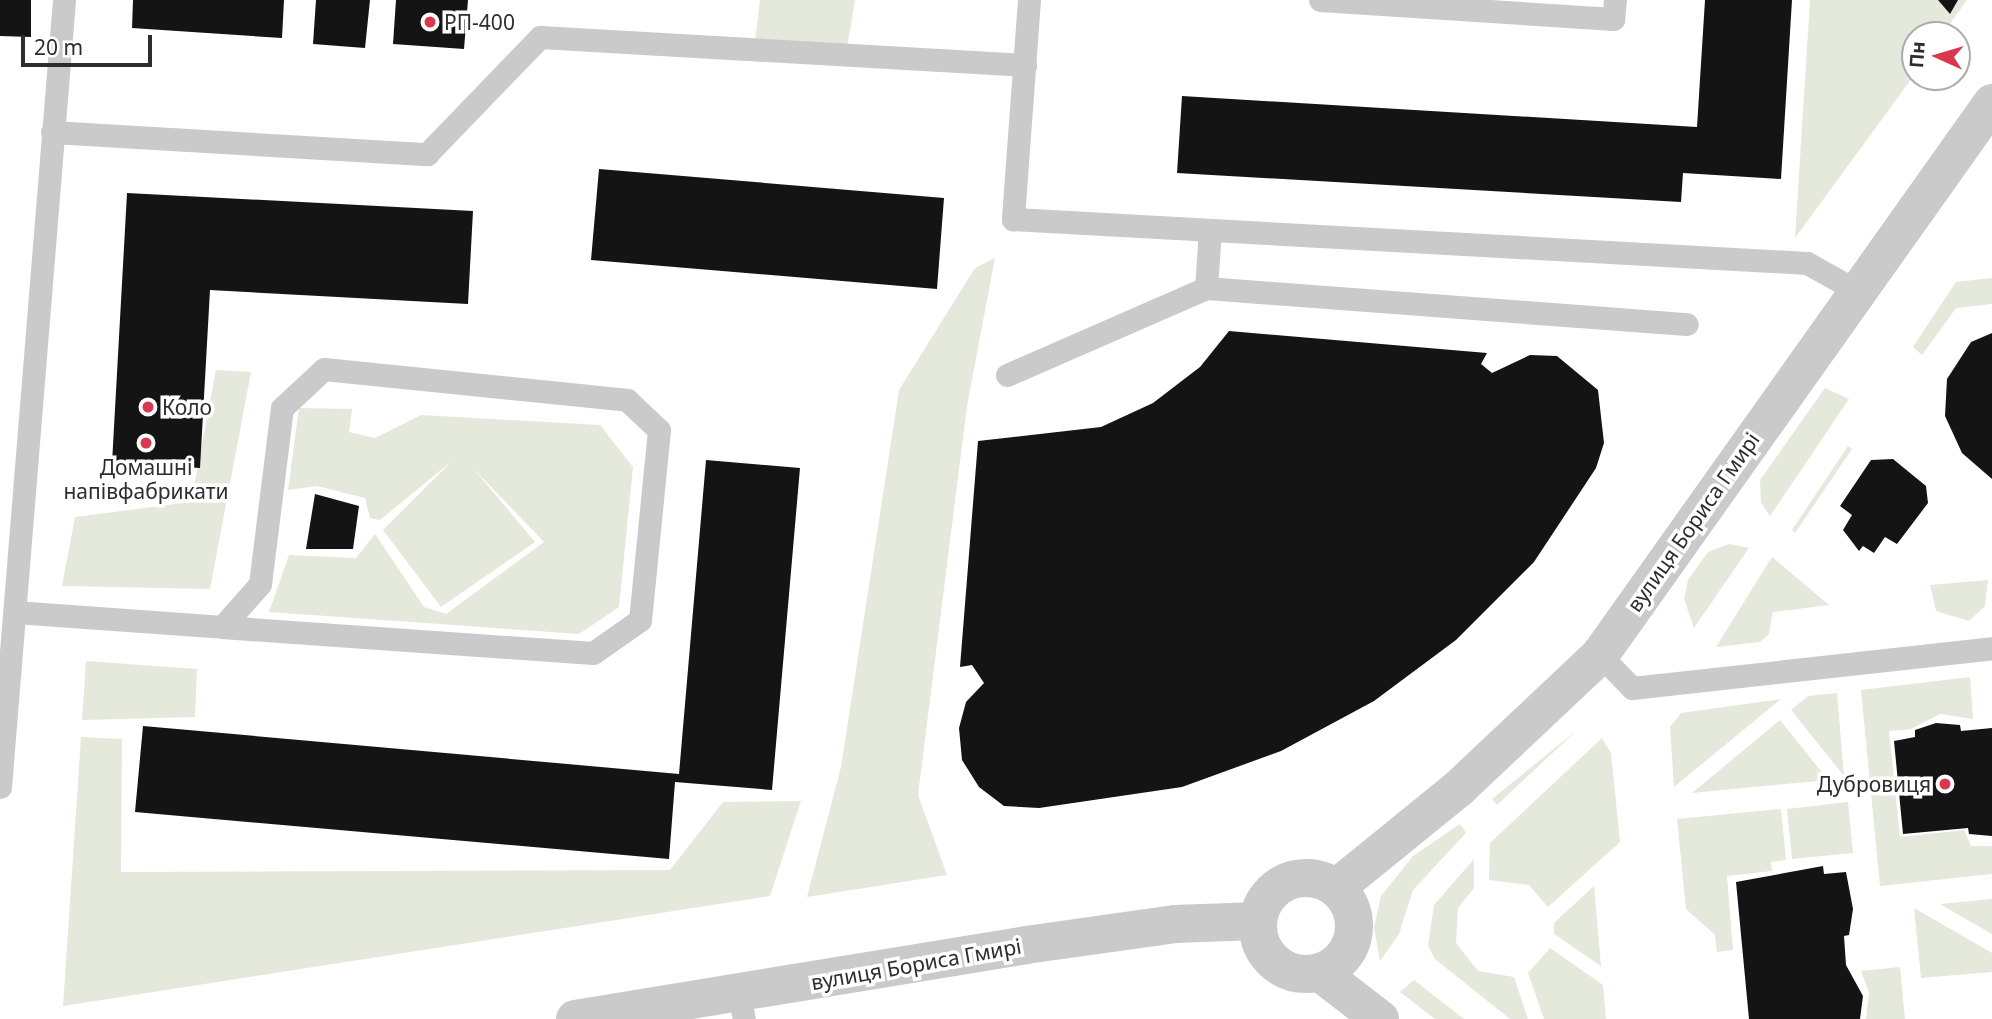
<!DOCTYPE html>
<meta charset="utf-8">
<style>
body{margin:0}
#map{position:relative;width:1992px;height:1019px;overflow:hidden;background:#fff;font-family:"Noto Sans",sans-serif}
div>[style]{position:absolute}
.green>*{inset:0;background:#e4e9db}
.building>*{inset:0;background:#141414}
.lane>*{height:23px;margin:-11.5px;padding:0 11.5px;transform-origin:11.5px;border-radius:11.5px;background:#cacaca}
.street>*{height:38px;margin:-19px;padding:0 19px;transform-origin:19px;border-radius:19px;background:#cacaca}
.street>.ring{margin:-19px;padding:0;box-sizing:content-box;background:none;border:38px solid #cacaca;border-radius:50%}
.dots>*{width:19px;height:19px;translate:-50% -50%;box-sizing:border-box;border:4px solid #fff;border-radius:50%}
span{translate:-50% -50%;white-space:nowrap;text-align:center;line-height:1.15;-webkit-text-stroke:7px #fff;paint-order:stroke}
.poi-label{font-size:21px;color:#2d2d2d}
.left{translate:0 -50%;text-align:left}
.right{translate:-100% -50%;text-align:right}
.street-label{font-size:21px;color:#2d2d2d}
.north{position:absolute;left:1901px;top:21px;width:70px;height:70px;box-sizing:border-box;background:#fff;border:2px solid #ababab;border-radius:50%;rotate:274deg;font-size:19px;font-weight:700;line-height:28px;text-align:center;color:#2d2d2d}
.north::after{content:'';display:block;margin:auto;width:24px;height:32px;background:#d9394f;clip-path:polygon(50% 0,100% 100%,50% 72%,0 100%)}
.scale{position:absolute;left:21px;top:35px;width:131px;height:32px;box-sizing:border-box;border:4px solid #2d2d2d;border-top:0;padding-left:9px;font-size:21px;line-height:24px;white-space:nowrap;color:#2d2d2d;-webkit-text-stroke:5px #fff;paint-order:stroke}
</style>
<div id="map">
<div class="green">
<div style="clip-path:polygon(760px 0,855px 0,847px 48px,755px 41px)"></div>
<div style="clip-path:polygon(1810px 0,1967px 0,1942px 35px,1915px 35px,1915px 74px,1795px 238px)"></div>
<div style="clip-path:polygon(995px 258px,967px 406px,918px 795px,947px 875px,807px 897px,841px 767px,899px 390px,975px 268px)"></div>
<div style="clip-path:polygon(1992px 278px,1992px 304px,1956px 308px,1922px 355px,1913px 347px,1956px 282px)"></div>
<div style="clip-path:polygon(216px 370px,251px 372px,210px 589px,62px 586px,75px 517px,191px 502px)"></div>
<div style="clip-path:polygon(1825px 388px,1849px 399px,1770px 516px,1761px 503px,1760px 480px)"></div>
<div style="clip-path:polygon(299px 408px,352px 409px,349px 432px,375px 438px,421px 415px,600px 425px,633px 467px,619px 607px,579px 634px,269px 612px,289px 555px,356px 558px,375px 534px,424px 607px,446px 614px,544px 542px,473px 468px,535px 542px,441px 607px,383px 530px,452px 461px,380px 520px,370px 518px,365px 498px,317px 486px,288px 490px)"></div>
<div style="clip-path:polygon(1848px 446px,1852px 449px,1795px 533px,1792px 530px)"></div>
<div style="clip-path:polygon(1729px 544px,1749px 548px,1694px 628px,1684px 599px,1688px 580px,1708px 552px)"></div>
<div style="clip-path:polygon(1772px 557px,1829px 605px,1773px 612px,1769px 634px,1760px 642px,1716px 647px)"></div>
<div style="clip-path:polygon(1988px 580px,1985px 606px,1969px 621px,1936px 611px,1930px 585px)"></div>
<div style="clip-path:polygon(86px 661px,197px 669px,195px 717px,82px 720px)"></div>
<div style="clip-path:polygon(1970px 677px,1973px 719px,1940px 714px,1911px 729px,1889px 731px,1900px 837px,1964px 830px,1971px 846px,1992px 846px,1992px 874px,1880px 886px,1861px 690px)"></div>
<div style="clip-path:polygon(1837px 693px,1844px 776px,1791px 710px,1808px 696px)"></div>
<div style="clip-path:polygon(1781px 699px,1674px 787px,1670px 727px,1681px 713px)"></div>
<div style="clip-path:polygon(1780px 720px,1828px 780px,1692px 793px)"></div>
<div style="clip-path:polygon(1576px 731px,1497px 805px,1492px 799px)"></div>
<div style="clip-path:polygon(81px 737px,122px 739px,121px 872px,670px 870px,723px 802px,801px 801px,770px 896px,63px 1006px)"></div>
<div style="clip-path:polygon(1602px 738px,1611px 753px,1620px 842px,1548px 907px,1529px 885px,1489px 880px,1490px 843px)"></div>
<div style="clip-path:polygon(1848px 802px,1853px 853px,1792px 859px,1787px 809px)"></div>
<div style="clip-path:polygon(1781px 809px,1786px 860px,1771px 862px,1772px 871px,1727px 876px,1733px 950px,1717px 952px,1715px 935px,1686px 909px,1677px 819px)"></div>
<div style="clip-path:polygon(1460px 824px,1466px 833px,1413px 890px,1399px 934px,1380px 961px,1374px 928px,1381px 896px,1413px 856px)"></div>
<div style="clip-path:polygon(1474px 859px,1474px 888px,1458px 908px,1456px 943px,1478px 971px,1514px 977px,1528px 1019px,1510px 1019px,1435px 959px,1428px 946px,1434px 905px)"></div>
<div style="clip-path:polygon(1594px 886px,1601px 966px,1554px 934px,1554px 923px)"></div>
<div style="clip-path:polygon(1992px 899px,1992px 934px,1940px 904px)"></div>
<div style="clip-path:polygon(1914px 908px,1992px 953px,1992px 972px,1921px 978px)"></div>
<div style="clip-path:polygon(1550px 948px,1603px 985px,1606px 1019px,1544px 1019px,1528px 973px)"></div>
<div style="clip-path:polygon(1900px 967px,1905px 1019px,1866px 1019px,1869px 993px,1861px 971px)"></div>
<div style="clip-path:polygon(1414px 980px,1464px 1019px,1435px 1019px,1400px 992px)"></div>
</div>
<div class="building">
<div style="clip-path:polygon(0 0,31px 0,31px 37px,0 36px)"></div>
<div style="clip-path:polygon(133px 0,284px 0,282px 38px,132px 28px)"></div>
<div style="clip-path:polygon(316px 0,370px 0,365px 48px,313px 44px)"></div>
<div style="clip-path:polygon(396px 0,468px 0,464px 49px,393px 44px)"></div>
<div style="clip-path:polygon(1705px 0,1792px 0,1781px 179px,1683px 173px,1681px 202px,1177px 173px,1182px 96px,1697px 127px)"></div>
<div style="clip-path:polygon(1938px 0,1958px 0,1950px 14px)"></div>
<div style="clip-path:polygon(599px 169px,944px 198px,937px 289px,591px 260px)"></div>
<div style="clip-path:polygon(127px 193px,473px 211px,468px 304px,210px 290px,200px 468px,112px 463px)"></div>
<div style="clip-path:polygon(1229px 331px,1487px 353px,1481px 364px,1492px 373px,1530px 355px,1557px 356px,1598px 390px,1604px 443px,1596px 468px,1534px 562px,1456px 640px,1374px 701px,1281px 751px,1182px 787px,1039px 808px,1004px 806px,979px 787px,962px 760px,959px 728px,966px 702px,984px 683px,972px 665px,960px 667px,978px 441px,1101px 427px,1153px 403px,1200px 367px)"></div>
<div style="clip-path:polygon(1992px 333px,1992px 479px,1962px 453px,1945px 416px,1947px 379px,1971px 342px)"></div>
<div style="clip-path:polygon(1893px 459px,1926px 486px,1928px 503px,1897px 544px,1885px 537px,1874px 553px,1863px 546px,1859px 551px,1843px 530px,1852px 515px,1840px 506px,1871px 460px)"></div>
<div style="clip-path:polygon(706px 460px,800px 468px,772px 790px,675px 782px,669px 859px,135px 812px,143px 726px,679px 774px)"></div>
<div style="clip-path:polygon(315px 494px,359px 506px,353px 549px,306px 549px)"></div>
<div style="clip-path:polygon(1936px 723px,1960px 725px,1961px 731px,1992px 728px,1992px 836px,1969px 834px,1968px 828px,1903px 834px,1894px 741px,1915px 737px,1915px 730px)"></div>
<div style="clip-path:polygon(1823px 866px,1824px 874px,1846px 872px,1853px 909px,1849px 935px,1844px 936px,1846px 965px,1863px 996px,1860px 1019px,1749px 1019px,1736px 882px)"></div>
</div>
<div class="lane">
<div style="left:1029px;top:0;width:220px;rotate:94.2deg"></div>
<div style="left:1013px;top:219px;width:795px;rotate:3.17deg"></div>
<div style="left:1807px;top:263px;width:57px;rotate:29.2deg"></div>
<div style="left:1320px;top:0;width:294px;rotate:3.7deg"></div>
<div style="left:1613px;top:19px;width:19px;rotate:-84deg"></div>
<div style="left:52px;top:132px;width:376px;rotate:3.4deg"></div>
<div style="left:427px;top:154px;width:163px;rotate:-46deg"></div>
<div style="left:540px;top:37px;width:486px;rotate:3.3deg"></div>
<div style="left:1206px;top:288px;width:482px;rotate:4.3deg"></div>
<div style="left:1007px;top:375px;width:217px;rotate:-23.6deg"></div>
<div style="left:1206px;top:288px;width:58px;rotate:-86.1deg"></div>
<div style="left:15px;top:612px;width:208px;rotate:4.1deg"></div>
<div style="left:222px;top:627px;width:57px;rotate:-48.5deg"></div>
<div style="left:260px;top:584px;width:177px;rotate:-82.9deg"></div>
<div style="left:282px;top:408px;width:57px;rotate:-42.9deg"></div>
<div style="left:324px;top:369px;width:305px;rotate:5.8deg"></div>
<div style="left:627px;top:400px;width:44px;rotate:43.2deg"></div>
<div style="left:659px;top:430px;width:191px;rotate:95.7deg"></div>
<div style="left:640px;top:620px;width:57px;rotate:144.9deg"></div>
<div style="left:593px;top:653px;width:372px;rotate:-176deg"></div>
<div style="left:1600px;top:655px;width:46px;rotate:45.9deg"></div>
<div style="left:1632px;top:688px;width:362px;rotate:-6.3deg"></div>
<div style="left:0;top:787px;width:790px;rotate:-85.35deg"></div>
<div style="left:739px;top:994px;width:25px;rotate:79deg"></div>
</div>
<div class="street">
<div class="ring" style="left:1258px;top:878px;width:58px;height:58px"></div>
<div style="left:1336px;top:888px;width:159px;rotate:-39.1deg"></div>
<div style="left:1459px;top:788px;width:194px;rotate:-43.3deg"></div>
<div style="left:1600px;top:655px;width:677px;rotate:-54.62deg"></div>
<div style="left:1319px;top:972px;width:77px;rotate:37.6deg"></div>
<div style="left:575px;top:1019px;width:457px;rotate:-9.3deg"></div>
<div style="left:1026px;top:945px;width:150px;rotate:-8deg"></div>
<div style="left:1175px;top:924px;width:83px;rotate:-2.1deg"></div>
</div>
<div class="dots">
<div style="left:430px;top:22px;background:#d9394f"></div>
<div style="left:148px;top:407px;background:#d9394f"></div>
<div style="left:146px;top:443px;background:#d9394f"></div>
<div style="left:1945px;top:784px;background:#d9394f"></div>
</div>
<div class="poi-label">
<span class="left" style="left:444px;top:22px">РП-400</span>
<span class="left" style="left:162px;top:407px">Коло</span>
<span style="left:146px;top:479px">Домашні<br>напівфабрикати</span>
<span class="right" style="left:1931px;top:784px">Дубровиця</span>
</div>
<div class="street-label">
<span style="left:1693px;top:522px;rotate:-55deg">вулиця Бориса Гмирі</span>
<span style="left:916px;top:964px;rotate:-10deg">вулиця Бориса Гмирі</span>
</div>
<div class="north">Пн</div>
<div class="scale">20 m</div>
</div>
